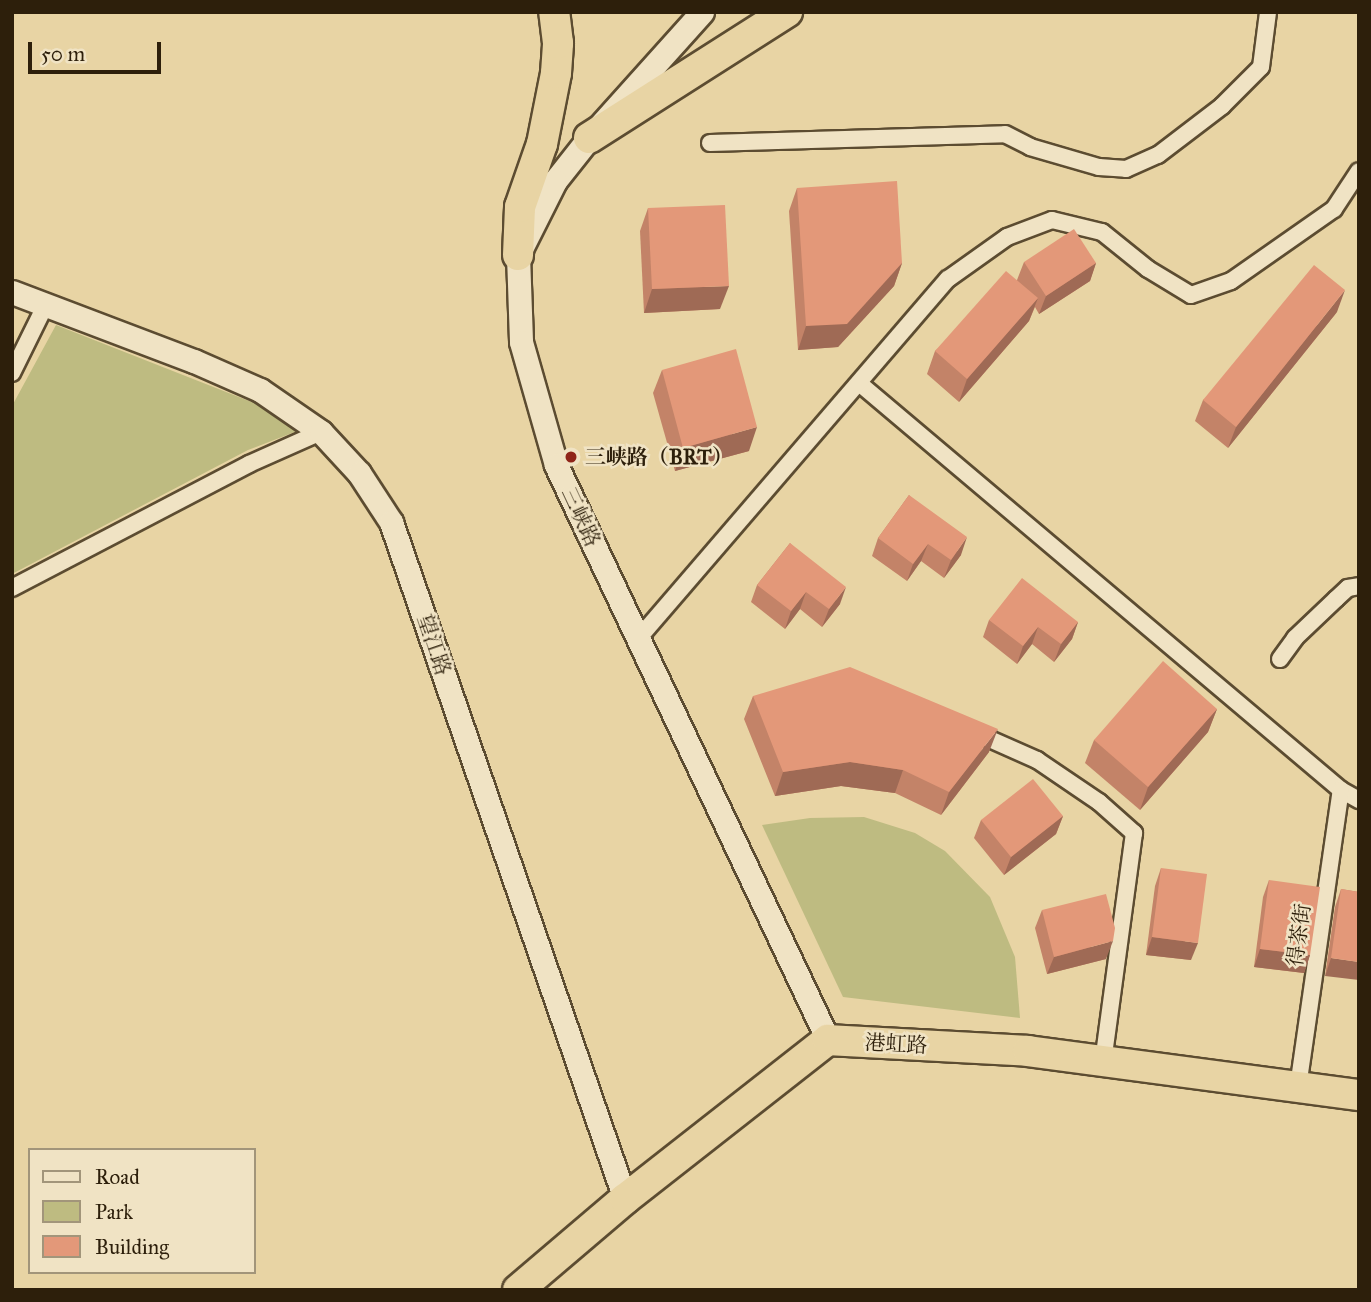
<!DOCTYPE html>
<meta charset="utf-8">
<style>
body{margin:0}
#map{position:relative;width:1371px;height:1302px;overflow:hidden;background:#e8d4a4;font-family:"IM FELL Great Primer","Noto Serif SC",serif}
div>[style]{position:absolute}
.green>*{inset:0;background:#bebb81}
.roads{filter:drop-shadow(2px 0 #5c4c31) drop-shadow(-2px 0 #5c4c31) drop-shadow(0 2px #5c4c31) drop-shadow(0 -2px #5c4c31)}
.street>*{height:16px;margin:-8px;padding:0 8px;transform-origin:8px;border-radius:8px;background:#f0e3c4}
.secondary>*{height:23px;margin:-11.5px;padding:0 11.5px;transform-origin:11.5px;border-radius:11.5px;background:#f0e3c4}
.highway>*{height:30px;margin:-15px;padding:0 15px;transform-origin:15px;border-radius:15px;background:#e8d4a4}
.wall>*{inset:0;background:#c38368}
.shaded-wall>*{inset:0;background:#9f6a55}
.building>*{inset:0;background:#e39879}
.dots>*{width:19px;height:19px;translate:-50% -50%;box-sizing:border-box;border:4px solid #f0e3c4;border-radius:50%}
span{translate:-50% -50%;white-space:nowrap;text-align:center;line-height:1.15;-webkit-text-stroke:5px #f0e3c4;paint-order:stroke}
.poi-label{font-size:21px;color:#2d1f0b;font-weight:700}
.left{translate:0 -50%;text-align:left}
.street-label{font-size:21px;color:#2d1f0b}
.frame{position:absolute;inset:0;border:14px solid #2d1f0b;pointer-events:none}
.legend{position:absolute;left:28px;top:1148px;width:228px;height:126px;box-sizing:border-box;background:#f0e3c4;border:2px solid #a2957a;margin:0;padding:9px 12px;list-style:none;font-size:21px;color:#2d1f0b}
.legend li{display:flex;align-items:center;gap:14px;height:35px}
.legend b{width:35px;border:2px solid #a2957a}
.scale{position:absolute;left:28px;top:42px;width:133px;height:32px;box-sizing:border-box;border:4px solid #2d1f0b;border-top:0;padding-left:9px;font-size:21px;line-height:24px;white-space:nowrap;color:#2d1f0b;-webkit-text-stroke:5px #f0e3c4;paint-order:stroke}
</style>
<div id="map">
<div class="green">
<div style="clip-path:polygon(56px 325px,302px 422px,305px 428px,248px 450px,12px 574px,12px 406px)"></div>
<div style="clip-path:polygon(864px 817px,915px 833px,945px 851px,990px 897px,1015px 957px,1020px 1018px,843px 997px,762px 825px,810px 818px)"></div>
</div>
<div class="roads">
<div class="street">
<div style="left:710px;top:143px;width:295px;rotate:-1.7deg"></div>
<div style="left:1005px;top:134px;width:28px;rotate:27deg"></div>
<div style="left:1030px;top:147px;width:72px;rotate:16.2deg"></div>
<div style="left:1099px;top:167px;width:27px;rotate:4deg"></div>
<div style="left:1126px;top:169px;width:35px;rotate:-24deg"></div>
<div style="left:1158px;top:155px;width:81px;rotate:-37.4deg"></div>
<div style="left:1222px;top:106px;width:55px;rotate:-45deg"></div>
<div style="left:1261px;top:67px;width:55px;rotate:-82.7deg"></div>
<div style="left:12px;top:373px;width:77px;rotate:-63.8deg"></div>
<div style="left:859px;top:383px;width:631px;rotate:40.18deg"></div>
<div style="left:1341px;top:790px;width:21px;rotate:29deg"></div>
<div style="left:12px;top:588px;width:267px;rotate:-27.6deg"></div>
<div style="left:249px;top:464px;width:79px;rotate:-24deg"></div>
<div style="left:638px;top:639px;width:475px;rotate:-49.3deg"></div>
<div style="left:948px;top:279px;width:72px;rotate:-35.4deg"></div>
<div style="left:1007px;top:237px;width:48px;rotate:-20.7deg"></div>
<div style="left:1052px;top:220px;width:51px;rotate:13.5deg"></div>
<div style="left:1102px;top:232px;width:59px;rotate:38.8deg"></div>
<div style="left:1148px;top:269px;width:50px;rotate:31.2deg"></div>
<div style="left:1191px;top:295px;width:42px;rotate:-19.3deg"></div>
<div style="left:1231px;top:281px;width:126px;rotate:-35deg"></div>
<div style="left:1334px;top:209px;width:45px;rotate:-56.7deg"></div>
<div style="left:1280px;top:659px;width:26px;rotate:-54deg"></div>
<div style="left:1295px;top:638px;width:57px;rotate:-43.6deg"></div>
<div style="left:1336px;top:599px;width:16px;rotate:-43deg"></div>
<div style="left:1348px;top:588px;width:11px;rotate:-10deg"></div>
<div style="left:976px;top:733px;width:67px;rotate:23.9deg"></div>
<div style="left:1037px;top:760px;width:75px;rotate:34.1deg"></div>
<div style="left:1099px;top:802px;width:47px;rotate:41.5deg"></div>
<div style="left:1134px;top:833px;width:230px;rotate:97.7deg"></div>
<div style="left:1298px;top:1087px;width:300px;rotate:-81.8deg"></div>
</div>
<div class="secondary">
<div style="left:702px;top:12px;width:169px;rotate:131.9deg"></div>
<div style="left:589px;top:138px;width:55px;rotate:128.3deg"></div>
<div style="left:555px;top:181px;width:83px;rotate:116.6deg"></div>
<div style="left:518px;top:255px;width:87px;rotate:88deg"></div>
<div style="left:521px;top:342px;width:128px;rotate:74.1deg"></div>
<div style="left:556px;top:465px;width:636px;rotate:64.68deg"></div>
<div style="left:12px;top:292px;width:195px;rotate:20.8deg"></div>
<div style="left:194px;top:361px;width:72px;rotate:23.7deg"></div>
<div style="left:260px;top:390px;width:74px;rotate:34.5deg"></div>
<div style="left:321px;top:432px;width:56px;rotate:47.2deg"></div>
<div style="left:359px;top:473px;width:59px;rotate:56.9deg"></div>
<div style="left:391px;top:522px;width:716px;rotate:70.93deg"></div>
</div>
<div class="highway">
<div style="left:589px;top:138px;width:235px;rotate:-32.5deg"></div>
<div style="left:518px;top:255px;width:48px;rotate:-87.6deg"></div>
<div style="left:520px;top:207px;width:67px;rotate:-70.8deg"></div>
<div style="left:542px;top:144px;width:72px;rotate:-78.8deg"></div>
<div style="left:556px;top:73px;width:30px;rotate:-86deg"></div>
<div style="left:558px;top:43px;width:31px;rotate:-97deg"></div>
<div style="left:518px;top:1290px;width:140px;rotate:-40.4deg"></div>
<div style="left:625px;top:1199px;width:258px;rotate:-38.1deg"></div>
<div style="left:828px;top:1040px;width:200px;rotate:3.1deg"></div>
<div style="left:1028px;top:1051px;width:334px;rotate:7.6deg"></div>
</div>
</div>
<div class="wall">
<div style="clip-path:polygon(797px 188px,902px 263px,894px 286px,838px 347px,798px 350px,789px 211px)"></div>
<div style="clip-path:polygon(648px 208px,720px 309px,644px 313px,640px 231px)"></div>
<div style="clip-path:polygon(1024px 262px,1096px 263px,1090px 281px,1039px 314px,1035px 307px,1029px 321px,959px 402px,927px 374px,935px 351px,1017px 280px)"></div>
<div style="clip-path:polygon(1337px 312px,1228px 448px,1195px 421px,1203px 400px)"></div>
<div style="clip-path:polygon(662px 370px,749px 451px,675px 471px,653px 393px)"></div>
<div style="clip-path:polygon(909px 495px,961px 555px,944px 578px,921px 561px,907px 581px,872px 556px,878px 538px)"></div>
<div style="clip-path:polygon(790px 543px,840px 604px,822px 627px,800px 609px,785px 629px,751px 602px,757px 585px)"></div>
<div style="clip-path:polygon(989px 620px,1078px 622px,1072px 639px,1054px 662px,1032px 644px,1017px 664px,983px 637px)"></div>
<div style="clip-path:polygon(753px 696px,989px 752px,941px 815px,895px 793px,841px 786px,775px 796px,744px 719px)"></div>
<div style="clip-path:polygon(1217px 709px,1208px 732px,1140px 810px,1085px 763px,1094px 740px)"></div>
<div style="clip-path:polygon(1063px 816px,1056px 834px,1004px 875px,974px 838px,981px 820px)"></div>
<div style="clip-path:polygon(1161px 868px,1191px 960px,1146px 955px,1155px 886px)"></div>
<div style="clip-path:polygon(1269px 880px,1310px 955px,1304px 973px,1254px 967px,1263px 897px)"></div>
<div style="clip-path:polygon(1341px 889px,1359px 892px,1325px 976px,1335px 907px)"></div>
<div style="clip-path:polygon(1042px 910px,1106px 959px,1047px 974px,1035px 928px)"></div>
</div>
<div class="shaded-wall">
<div style="clip-path:polygon(902px 263px,894px 286px,838px 347px,798px 350px,806px 326px)"></div>
<div style="clip-path:polygon(1096px 263px,1090px 281px,1039px 314px,1046px 296px)"></div>
<div style="clip-path:polygon(729px 286px,720px 309px,644px 313px,652px 289px)"></div>
<div style="clip-path:polygon(1345px 290px,1337px 312px,1228px 448px,1236px 427px)"></div>
<div style="clip-path:polygon(1038px 298px,1029px 321px,959px 402px,967px 379px)"></div>
<div style="clip-path:polygon(757px 427px,749px 451px,675px 471px,683px 448px)"></div>
<div style="clip-path:polygon(967px 537px,961px 555px,944px 578px,951px 560px)"></div>
<div style="clip-path:polygon(928px 544px,921px 561px,907px 581px,913px 564px)"></div>
<div style="clip-path:polygon(846px 587px,840px 604px,822px 627px,829px 609px)"></div>
<div style="clip-path:polygon(806px 592px,800px 609px,785px 629px,791px 611px)"></div>
<div style="clip-path:polygon(1078px 622px,1072px 639px,1054px 662px,1061px 644px)"></div>
<div style="clip-path:polygon(1038px 627px,1032px 644px,1017px 664px,1023px 646px)"></div>
<div style="clip-path:polygon(1217px 709px,1208px 732px,1140px 810px,1148px 787px)"></div>
<div style="clip-path:polygon(998px 729px,989px 752px,941px 815px,949px 792px)"></div>
<div style="clip-path:polygon(850px 762px,903px 770px,895px 793px,841px 786px,775px 796px,783px 772px)"></div>
<div style="clip-path:polygon(1063px 816px,1056px 834px,1004px 875px,1011px 857px)"></div>
<div style="clip-path:polygon(1152px 937px,1198px 943px,1191px 960px,1146px 955px)"></div>
<div style="clip-path:polygon(1113px 941px,1106px 959px,1047px 974px,1054px 957px)"></div>
<div style="clip-path:polygon(1260px 949px,1310px 955px,1304px 973px,1254px 967px)"></div>
<div style="clip-path:polygon(1331px 958px,1359px 962px,1359px 980px,1325px 976px)"></div>
</div>
<div class="building">
<div style="clip-path:polygon(897px 181px,902px 263px,847px 324px,806px 326px,797px 188px)"></div>
<div style="clip-path:polygon(725px 205px,729px 286px,652px 289px,648px 208px)"></div>
<div style="clip-path:polygon(1074px 229px,1096px 263px,1046px 296px,1024px 262px)"></div>
<div style="clip-path:polygon(1314px 265px,1345px 290px,1236px 427px,1203px 400px)"></div>
<div style="clip-path:polygon(1006px 271px,1038px 298px,967px 379px,935px 351px)"></div>
<div style="clip-path:polygon(736px 349px,757px 427px,683px 448px,662px 370px)"></div>
<div style="clip-path:polygon(909px 495px,967px 537px,951px 560px,928px 544px,913px 564px,878px 538px)"></div>
<div style="clip-path:polygon(790px 543px,846px 587px,829px 609px,806px 592px,791px 611px,757px 585px)"></div>
<div style="clip-path:polygon(1022px 578px,1078px 622px,1061px 644px,1038px 627px,1023px 646px,989px 620px)"></div>
<div style="clip-path:polygon(1163px 661px,1217px 709px,1148px 787px,1094px 740px)"></div>
<div style="clip-path:polygon(850px 667px,998px 729px,949px 792px,903px 770px,850px 762px,783px 772px,753px 696px)"></div>
<div style="clip-path:polygon(1033px 779px,1063px 816px,1011px 857px,981px 820px)"></div>
<div style="clip-path:polygon(1161px 868px,1207px 874px,1198px 943px,1152px 937px)"></div>
<div style="clip-path:polygon(1269px 880px,1320px 887px,1310px 955px,1260px 949px)"></div>
<div style="clip-path:polygon(1341px 889px,1359px 892px,1359px 962px,1331px 958px)"></div>
<div style="clip-path:polygon(1106px 894px,1115px 928px,1113px 941px,1054px 957px,1042px 910px)"></div>
</div>
<div class="dots">
<div style="left:571px;top:457px;background:#8f2418"></div>
</div>
<div class="poi-label">
<span class="left" style="left:585px;top:457px">三峡路（BRT）</span>
</div>
<div class="street-label">
<span style="left:581px;top:517px;rotate:65deg">三峡路</span>
<span style="left:434px;top:645px;rotate:71deg">望江路</span>
<span style="left:1299px;top:935px;rotate:-82deg">得茶街</span>
<span style="left:896px;top:1044px;rotate:3deg">港虹路</span>
</div>
<div class="frame"></div>
<ul class="legend">
<li><b style="height:9px;background:#f0e3c4"></b>Road</li>
<li><b style="height:19px;background:#bebb81"></b>Park</li>
<li><b style="height:19px;background:#e39879"></b>Building</li>
</ul>
<div class="scale">50 m</div>
</div>
